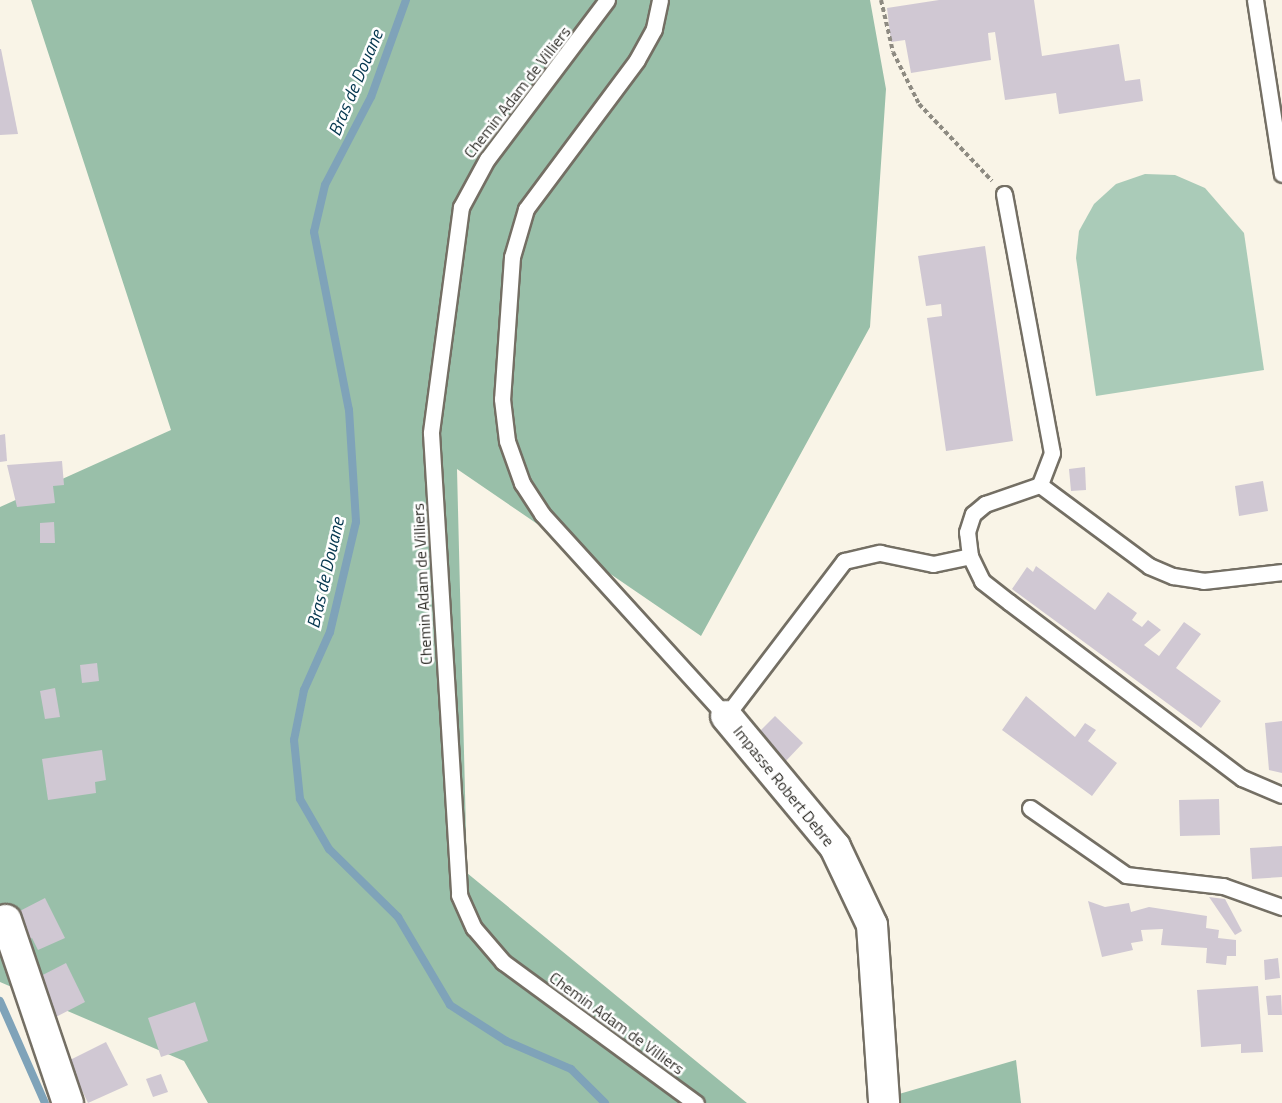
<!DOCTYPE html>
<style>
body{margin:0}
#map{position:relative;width:1282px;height:1103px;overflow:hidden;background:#f9f4e7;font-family:"Titillium Web",sans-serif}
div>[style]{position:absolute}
.green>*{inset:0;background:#aacbb8}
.forest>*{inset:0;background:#99bfa9}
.stream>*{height:8px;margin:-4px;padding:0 4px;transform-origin:4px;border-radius:4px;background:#7fa3b9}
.building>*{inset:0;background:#d0c8d3}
.path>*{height:4px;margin-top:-2px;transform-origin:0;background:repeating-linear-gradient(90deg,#8e8b82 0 4.5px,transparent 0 7.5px)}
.roads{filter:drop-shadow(2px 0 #746f64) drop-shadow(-2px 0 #746f64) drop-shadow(0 2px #746f64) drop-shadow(0 -2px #746f64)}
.service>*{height:15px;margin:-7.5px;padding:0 7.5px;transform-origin:7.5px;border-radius:7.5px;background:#fff}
.minor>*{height:30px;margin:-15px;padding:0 15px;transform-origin:15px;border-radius:15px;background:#fff}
span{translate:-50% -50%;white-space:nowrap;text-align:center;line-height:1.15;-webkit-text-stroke:5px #fff;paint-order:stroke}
.street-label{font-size:16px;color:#2f2d28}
.water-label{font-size:18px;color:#04364e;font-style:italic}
</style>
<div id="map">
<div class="green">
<div style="clip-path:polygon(1145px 174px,1175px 175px,1205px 188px,1244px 233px,1264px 370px,1096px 396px,1076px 258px,1079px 231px,1094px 204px,1116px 184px)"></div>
</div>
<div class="forest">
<div style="clip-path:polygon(31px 0,870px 0,886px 89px,870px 327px,701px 636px,457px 469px,467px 873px,747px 1103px,208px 1103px,184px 1061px,0 982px,0 507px,171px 430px)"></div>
<div style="clip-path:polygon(1016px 1060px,1021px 1103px,868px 1103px)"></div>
</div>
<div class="stream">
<div style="left:406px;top:0;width:103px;rotate:109.8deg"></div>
<div style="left:371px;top:97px;width:99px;rotate:117.6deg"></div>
<div style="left:325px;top:185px;width:48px;rotate:103.2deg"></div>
<div style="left:314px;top:232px;width:181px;rotate:78.9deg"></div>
<div style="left:349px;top:410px;width:112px;rotate:86.4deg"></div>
<div style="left:356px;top:522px;width:113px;rotate:103.3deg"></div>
<div style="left:330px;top:632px;width:64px;rotate:114.1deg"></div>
<div style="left:304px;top:690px;width:51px;rotate:101.3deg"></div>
<div style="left:294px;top:740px;width:59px;rotate:84.2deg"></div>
<div style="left:300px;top:799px;width:58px;rotate:59.9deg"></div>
<div style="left:329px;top:849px;width:97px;rotate:44.6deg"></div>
<div style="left:398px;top:917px;width:102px;rotate:59.4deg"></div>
<div style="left:450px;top:1005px;width:67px;rotate:32.7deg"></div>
<div style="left:506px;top:1041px;width:71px;rotate:23.3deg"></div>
<div style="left:571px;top:1069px;width:48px;rotate:45deg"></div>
<div style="left:0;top:1001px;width:111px;rotate:66.2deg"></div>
</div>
<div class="building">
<div style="clip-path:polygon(939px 0,1034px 0,1042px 56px,1119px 44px,1125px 81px,1140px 79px,1143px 101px,1059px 114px,1056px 93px,1005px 100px,995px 32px,988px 33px,991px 60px,911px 73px,905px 40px,891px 42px,887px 8px)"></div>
<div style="clip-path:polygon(0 49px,1px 49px,18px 134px,0 135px)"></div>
<div style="clip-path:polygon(985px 246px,1013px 441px,946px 451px,927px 318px,942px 316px,941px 304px,926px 306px,918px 256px)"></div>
<div style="clip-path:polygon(5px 434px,7px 461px,0 462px,0 435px)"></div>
<div style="clip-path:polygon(62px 461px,64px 485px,53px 486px,55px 503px,17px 507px,7px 465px)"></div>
<div style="clip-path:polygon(1085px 467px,1086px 490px,1071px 491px,1069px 469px)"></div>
<div style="clip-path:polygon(1263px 481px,1268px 511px,1239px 516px,1235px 486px)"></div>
<div style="clip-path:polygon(54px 522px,55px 543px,40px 543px,40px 523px)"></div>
<div style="clip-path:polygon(1036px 566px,1095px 610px,1108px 592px,1137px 613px,1132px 620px,1142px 627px,1148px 620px,1161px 630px,1144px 645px,1159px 656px,1184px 622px,1201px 634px,1176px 668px,1221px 701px,1201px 728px,1012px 589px,1027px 567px,1033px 572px)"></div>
<div style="clip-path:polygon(97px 663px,99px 681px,82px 683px,80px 665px)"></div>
<div style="clip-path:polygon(55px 688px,60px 717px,45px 719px,40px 691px)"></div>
<div style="clip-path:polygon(1026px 696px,1075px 737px,1085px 723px,1096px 730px,1088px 741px,1117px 763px,1092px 796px,1002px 730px)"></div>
<div style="clip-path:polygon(775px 716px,803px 743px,783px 764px,754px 737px)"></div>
<div style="clip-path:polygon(1282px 721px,1282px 773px,1269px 770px,1265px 723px)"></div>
<div style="clip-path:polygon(102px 750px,106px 780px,95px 782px,96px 793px,48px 800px,42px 759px)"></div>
<div style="clip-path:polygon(1219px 799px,1220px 835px,1180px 836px,1179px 800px)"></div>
<div style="clip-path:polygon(1282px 846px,1282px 877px,1252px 879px,1250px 848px)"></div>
<div style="clip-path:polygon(1209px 897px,1225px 899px,1242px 931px,1235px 935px)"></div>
<div style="clip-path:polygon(45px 898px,65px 938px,38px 950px,32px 938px,25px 942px,12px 915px)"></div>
<div style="clip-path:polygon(1088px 901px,1105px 907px,1129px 903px,1131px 912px,1149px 907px,1207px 916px,1206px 928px,1219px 930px,1218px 938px,1236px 940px,1236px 956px,1227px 956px,1226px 965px,1206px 963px,1207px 948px,1161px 945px,1163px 929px,1141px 930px,1143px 941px,1131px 943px,1133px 950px,1102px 957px)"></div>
<div style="clip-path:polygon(1278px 958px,1280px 978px,1265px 980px,1264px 960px)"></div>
<div style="clip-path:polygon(66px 963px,85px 1002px,52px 1019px,33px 980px)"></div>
<div style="clip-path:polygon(1258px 986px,1263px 1052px,1241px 1053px,1241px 1044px,1201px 1047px,1197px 990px)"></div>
<div style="clip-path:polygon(1281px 995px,1282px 1015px,1268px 1015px,1266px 996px)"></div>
<div style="clip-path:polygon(195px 1002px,208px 1041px,161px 1057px,148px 1018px)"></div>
<div style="clip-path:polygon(106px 1042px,128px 1085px,88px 1103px,68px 1061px)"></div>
<div style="clip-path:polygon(161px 1074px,168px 1092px,153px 1097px,146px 1079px)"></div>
</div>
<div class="path">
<div style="left:881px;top:0;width:53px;rotate:77deg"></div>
<div style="left:893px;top:52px;width:58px;rotate:63.4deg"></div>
<div style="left:919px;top:104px;width:106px;rotate:46.5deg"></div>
</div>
<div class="roads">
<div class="service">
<div style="left:607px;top:0;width:199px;rotate:127deg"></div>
<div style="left:487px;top:159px;width:55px;rotate:118.4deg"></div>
<div style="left:461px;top:207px;width:228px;rotate:97.6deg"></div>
<div style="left:431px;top:433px;width:463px;rotate:86.5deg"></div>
<div style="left:459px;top:895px;width:36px;rotate:66deg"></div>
<div style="left:474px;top:928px;width:45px;rotate:49.5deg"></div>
<div style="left:503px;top:962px;width:239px;rotate:36.2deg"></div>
<div style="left:660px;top:0;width:30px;rotate:102deg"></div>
<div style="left:654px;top:29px;width:35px;rotate:119deg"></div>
<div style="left:637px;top:60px;width:186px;rotate:126.7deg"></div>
<div style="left:526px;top:209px;width:50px;rotate:106.3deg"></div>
<div style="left:512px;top:257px;width:142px;rotate:94deg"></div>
<div style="left:502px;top:399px;width:42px;rotate:83.2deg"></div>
<div style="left:507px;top:441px;width:45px;rotate:70.3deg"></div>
<div style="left:522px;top:483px;width:37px;rotate:57deg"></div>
<div style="left:542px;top:514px;width:273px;rotate:47.7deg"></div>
<div style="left:726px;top:716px;width:195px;rotate:-52.7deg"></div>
<div style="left:844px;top:561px;width:37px;rotate:-13deg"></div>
<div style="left:880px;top:553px;width:54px;rotate:11.7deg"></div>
<div style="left:933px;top:564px;width:38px;rotate:-12deg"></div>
<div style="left:970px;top:556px;width:24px;rotate:-97deg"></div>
<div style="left:967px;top:532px;width:19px;rotate:-72deg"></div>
<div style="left:973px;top:514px;width:16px;rotate:-40deg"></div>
<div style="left:985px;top:504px;width:58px;rotate:-19.1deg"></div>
<div style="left:1255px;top:0;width:176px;rotate:81.2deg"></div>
<div style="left:1004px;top:194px;width:263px;rotate:79.5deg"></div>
<div style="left:1052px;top:453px;width:34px;rotate:111deg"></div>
<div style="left:1040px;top:485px;width:136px;rotate:36.6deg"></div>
<div style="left:1149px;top:566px;width:26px;rotate:23deg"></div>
<div style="left:1173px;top:576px;width:30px;rotate:9deg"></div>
<div style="left:1203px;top:581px;width:80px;rotate:-6.5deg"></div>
<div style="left:970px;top:556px;width:28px;rotate:64deg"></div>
<div style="left:982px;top:581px;width:34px;rotate:38deg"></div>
<div style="left:1009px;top:602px;width:292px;rotate:37.1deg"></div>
<div style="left:1242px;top:778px;width:43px;rotate:23deg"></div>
<div style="left:1030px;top:808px;width:117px;rotate:34.9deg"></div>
<div style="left:1126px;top:875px;width:98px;rotate:6.5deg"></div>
<div style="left:1223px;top:886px;width:63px;rotate:19.6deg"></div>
</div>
<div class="minor">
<div style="left:726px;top:716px;width:170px;rotate:50.2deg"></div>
<div style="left:835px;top:847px;width:86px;rotate:64.6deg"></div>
<div style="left:872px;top:925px;width:178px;rotate:86.1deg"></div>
<div style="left:6px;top:920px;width:193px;rotate:71.3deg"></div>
</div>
</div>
<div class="street-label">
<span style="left:517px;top:92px;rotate:-52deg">Chemin Adam de Villiers</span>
<span style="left:422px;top:584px;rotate:-93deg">Chemin Adam de Villiers</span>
<span style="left:784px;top:786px;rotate:51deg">Impasse Robert Debre</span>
<span style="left:617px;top:1023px;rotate:36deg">Chemin Adam de Villiers</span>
</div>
<div class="water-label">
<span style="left:356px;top:83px;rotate:-67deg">Bras de Douane</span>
<span style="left:326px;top:573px;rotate:-77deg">Bras de Douane</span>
</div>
</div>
